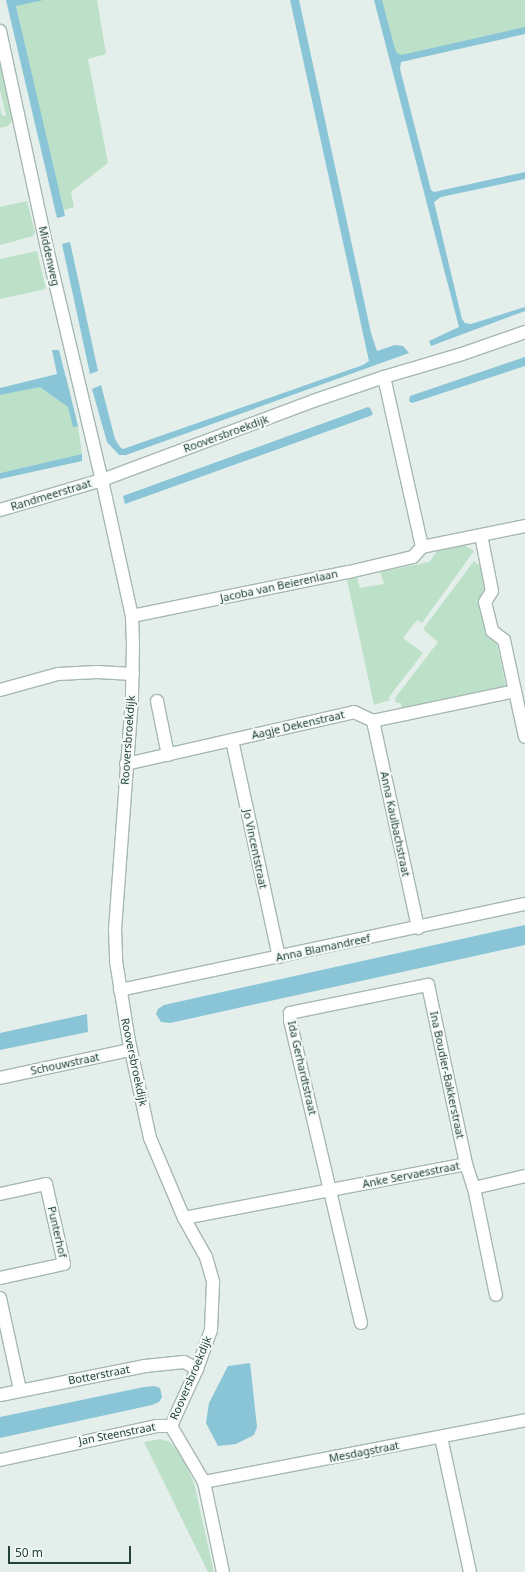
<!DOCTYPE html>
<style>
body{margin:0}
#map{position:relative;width:525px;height:1572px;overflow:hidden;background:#e4efeb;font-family:"Noto Sans",sans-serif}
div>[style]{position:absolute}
.green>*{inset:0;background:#bce1c8}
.water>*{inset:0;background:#89c5d6}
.roads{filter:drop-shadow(1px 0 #a6b8b3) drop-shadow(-1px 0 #a6b8b3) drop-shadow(0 1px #a6b8b3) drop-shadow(0 -1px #a6b8b3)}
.street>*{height:12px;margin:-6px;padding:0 6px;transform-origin:6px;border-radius:6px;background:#fff}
span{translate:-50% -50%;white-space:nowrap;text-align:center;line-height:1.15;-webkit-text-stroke:4px #f5faf8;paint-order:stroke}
.street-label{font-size:11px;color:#22423b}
.scale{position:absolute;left:8px;top:1546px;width:123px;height:18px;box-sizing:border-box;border:2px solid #22423b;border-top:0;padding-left:5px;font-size:12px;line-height:14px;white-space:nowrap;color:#22423b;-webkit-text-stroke:3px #f5faf8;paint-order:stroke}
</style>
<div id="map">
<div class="green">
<div style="clip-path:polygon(44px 0,97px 0,106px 54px,88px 59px,108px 163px,71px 192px,74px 207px,62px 211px,16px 5px)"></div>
<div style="clip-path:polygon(381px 0,525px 0,525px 29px,395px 58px)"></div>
<div style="clip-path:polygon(0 50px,13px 120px,8px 126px,0 128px,0 106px,2px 115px,6px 116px,0 90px)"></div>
<div style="clip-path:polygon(27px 201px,35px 232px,33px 236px,0 245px,0 207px)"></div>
<div style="clip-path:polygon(37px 251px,46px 289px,0 299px,0 259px)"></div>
<div style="clip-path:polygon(66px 376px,78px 426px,82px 454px,0 473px,0 390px)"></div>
<div style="clip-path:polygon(464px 545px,474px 551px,422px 623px,417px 620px,403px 638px,423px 653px,389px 697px,390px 700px,374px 705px,347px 580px,357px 577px,360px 588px,384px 584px,380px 572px,429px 562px,439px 549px)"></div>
<div style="clip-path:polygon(474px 561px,480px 566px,507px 691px,402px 713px,401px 703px,396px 703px,395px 698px,438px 642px,423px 629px)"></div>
<div style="clip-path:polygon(160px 1439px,170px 1442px,182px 1456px,194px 1483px,214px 1572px,208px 1572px,144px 1442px)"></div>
</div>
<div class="water">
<div style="clip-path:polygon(6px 0,44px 0,16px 6px,65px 216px,57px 218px)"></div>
<div style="clip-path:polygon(290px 0,299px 0,371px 333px,377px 351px,395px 345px,403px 346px,409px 353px,126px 455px,119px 455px,107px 442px,92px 389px,101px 385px,115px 439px,120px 447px,123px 449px,363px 365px,369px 361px)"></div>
<div style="clip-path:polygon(374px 0,382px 0,395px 49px,397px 53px,401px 55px,525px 27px,525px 34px,401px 62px,400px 69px,431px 190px,434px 192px,525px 172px,525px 179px,441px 197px,434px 202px,462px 319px,465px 323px,471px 324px,525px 307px,525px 311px,431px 346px,429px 341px,459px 327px)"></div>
<div style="clip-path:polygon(70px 242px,98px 371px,90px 374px,62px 244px)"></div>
<div style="clip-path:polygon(52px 350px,59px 350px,78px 426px,73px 427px,68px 407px,40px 387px,0 395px,0 388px,57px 374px)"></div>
<div style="clip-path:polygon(525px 357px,525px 366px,412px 403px,409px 401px,410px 396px)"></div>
<div style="clip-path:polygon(368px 407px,370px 408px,373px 414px,370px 416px,125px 504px,123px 496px)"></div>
<div style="clip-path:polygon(82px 454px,82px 461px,0 479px,0 473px)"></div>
<div style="clip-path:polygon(525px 925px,525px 945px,170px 1023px,161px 1022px,156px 1014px,158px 1009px,164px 1005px)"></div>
<div style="clip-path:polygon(87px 1014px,88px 1032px,0 1050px,0 1033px)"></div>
<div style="clip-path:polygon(250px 1363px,257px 1427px,254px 1435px,236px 1444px,218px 1446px,206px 1423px,209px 1403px,228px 1366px)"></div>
<div style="clip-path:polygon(154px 1386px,160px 1388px,162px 1397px,159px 1402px,152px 1405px,0 1438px,0 1417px,144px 1387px)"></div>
</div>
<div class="roads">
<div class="street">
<div style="left:0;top:31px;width:218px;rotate:77.8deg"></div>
<div style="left:46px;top:244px;width:243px;rotate:76.7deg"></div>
<div style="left:102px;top:480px;width:139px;rotate:77.6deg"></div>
<div style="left:132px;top:616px;width:28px;rotate:88deg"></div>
<div style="left:133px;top:644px;width:54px;rotate:91.1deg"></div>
<div style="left:132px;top:698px;width:231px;rotate:94.2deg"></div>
<div style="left:115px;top:928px;width:33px;rotate:88deg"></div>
<div style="left:116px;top:961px;width:81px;rotate:80.8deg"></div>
<div style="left:129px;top:1041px;width:99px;rotate:77.8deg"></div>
<div style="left:150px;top:1138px;width:87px;rotate:67deg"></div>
<div style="left:184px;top:1218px;width:45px;rotate:60.6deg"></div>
<div style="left:206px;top:1257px;width:26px;rotate:74deg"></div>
<div style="left:213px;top:1282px;width:48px;rotate:92.4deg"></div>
<div style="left:211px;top:1330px;width:41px;rotate:109.7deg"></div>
<div style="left:197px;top:1369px;width:63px;rotate:114.5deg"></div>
<div style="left:384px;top:377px;width:174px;rotate:77.4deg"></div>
<div style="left:0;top:510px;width:106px;rotate:-16.4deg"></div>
<div style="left:102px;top:480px;width:225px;rotate:-20.5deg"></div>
<div style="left:313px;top:401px;width:75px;rotate:-18.7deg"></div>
<div style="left:384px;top:377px;width:81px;rotate:-16.4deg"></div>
<div style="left:462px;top:354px;width:67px;rotate:-19.2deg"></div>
<div style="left:481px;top:535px;width:57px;rotate:78.9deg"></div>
<div style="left:492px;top:591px;width:13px;rotate:122deg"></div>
<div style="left:485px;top:602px;width:30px;rotate:76deg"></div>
<div style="left:492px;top:631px;width:15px;rotate:37deg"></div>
<div style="left:504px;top:640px;width:99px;rotate:77.8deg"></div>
<div style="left:132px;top:616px;width:221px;rotate:-11.5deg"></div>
<div style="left:349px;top:572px;width:66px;rotate:-13.2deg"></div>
<div style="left:413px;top:557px;width:13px;rotate:-48deg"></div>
<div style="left:422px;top:547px;width:105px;rotate:-11.5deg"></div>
<div style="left:0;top:690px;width:60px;rotate:-15.4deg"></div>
<div style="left:58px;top:674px;width:39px;rotate:-3deg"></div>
<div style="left:97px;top:672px;width:36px;rotate:3deg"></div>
<div style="left:157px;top:701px;width:55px;rotate:78.5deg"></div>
<div style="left:373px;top:721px;width:212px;rotate:77.7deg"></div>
<div style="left:232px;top:740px;width:222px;rotate:77.8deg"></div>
<div style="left:126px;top:764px;width:234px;rotate:-12.8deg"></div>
<div style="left:354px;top:712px;width:21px;rotate:25deg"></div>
<div style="left:373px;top:721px;width:145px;rotate:-11.9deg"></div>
<div style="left:120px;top:990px;width:414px;rotate:-12deg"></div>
<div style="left:0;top:1078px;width:133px;rotate:-12.2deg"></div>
<div style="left:474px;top:1188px;width:52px;rotate:-13.2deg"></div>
<div style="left:0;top:1194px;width:47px;rotate:-12.3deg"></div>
<div style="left:46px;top:1184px;width:82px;rotate:77.3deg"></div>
<div style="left:64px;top:1264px;width:66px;rotate:167.7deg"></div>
<div style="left:184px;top:1218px;width:287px;rotate:-10.8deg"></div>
<div style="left:466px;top:1164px;width:25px;rotate:72deg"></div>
<div style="left:474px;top:1188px;width:109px;rotate:78.4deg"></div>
<div style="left:0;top:1298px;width:94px;rotate:77.7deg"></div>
<div style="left:361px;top:1323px;width:310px;rotate:-103.2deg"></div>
<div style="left:290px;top:1021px;width:8px;rotate:-90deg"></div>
<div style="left:290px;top:1013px;width:141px;rotate:-11.5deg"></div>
<div style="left:428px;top:985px;width:183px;rotate:78deg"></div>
<div style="left:0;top:1395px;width:148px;rotate:-11.3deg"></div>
<div style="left:145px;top:1366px;width:39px;rotate:-6deg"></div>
<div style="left:184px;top:1362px;width:15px;rotate:28deg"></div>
<div style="left:441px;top:1437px;width:138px;rotate:77.9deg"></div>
<div style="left:0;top:1460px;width:161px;rotate:-12.2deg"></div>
<div style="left:157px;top:1426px;width:14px"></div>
<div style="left:171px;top:1426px;width:65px;rotate:59.5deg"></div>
<div style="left:204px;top:1482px;width:92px;rotate:78.1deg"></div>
<div style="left:204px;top:1482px;width:327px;rotate:-10.9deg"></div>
</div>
</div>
<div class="street-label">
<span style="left:49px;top:256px;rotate:77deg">Middenweg</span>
<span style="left:226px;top:434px;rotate:-20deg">Rooversbroekdijk</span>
<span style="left:51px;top:495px;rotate:-17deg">Randmeerstraat</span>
<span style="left:279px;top:586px;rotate:-12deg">Jacoba van Beierenlaan</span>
<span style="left:298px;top:725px;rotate:-13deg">Aagje Dekenstraat</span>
<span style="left:128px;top:740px;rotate:-86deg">Rooversbroekdijk</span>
<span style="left:395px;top:824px;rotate:78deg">Anna Kaulbachstraat</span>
<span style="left:255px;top:849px;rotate:78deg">Jo Vincentstraat</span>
<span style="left:323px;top:948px;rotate:-12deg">Anna Blamandreef</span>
<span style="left:134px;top:1062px;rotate:78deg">Rooversbroekdijk</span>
<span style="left:65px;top:1064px;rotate:-12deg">Schouwstraat</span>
<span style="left:302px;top:1068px;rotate:77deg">Ida Gerhardtstraat</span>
<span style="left:447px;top:1075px;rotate:78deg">Ina Boudier-Bakkerstraat</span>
<span style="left:411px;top:1175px;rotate:-11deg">Anke Servaesstraat</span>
<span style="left:57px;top:1232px;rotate:77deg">Punterhof</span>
<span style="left:99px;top:1375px;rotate:-11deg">Botterstraat</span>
<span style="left:191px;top:1378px;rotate:-67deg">Rooversbroekdijk</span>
<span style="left:117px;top:1434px;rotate:-11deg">Jan Steenstraat</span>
<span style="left:364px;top:1452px;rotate:-11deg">Mesdagstraat</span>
</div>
<div class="scale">50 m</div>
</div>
